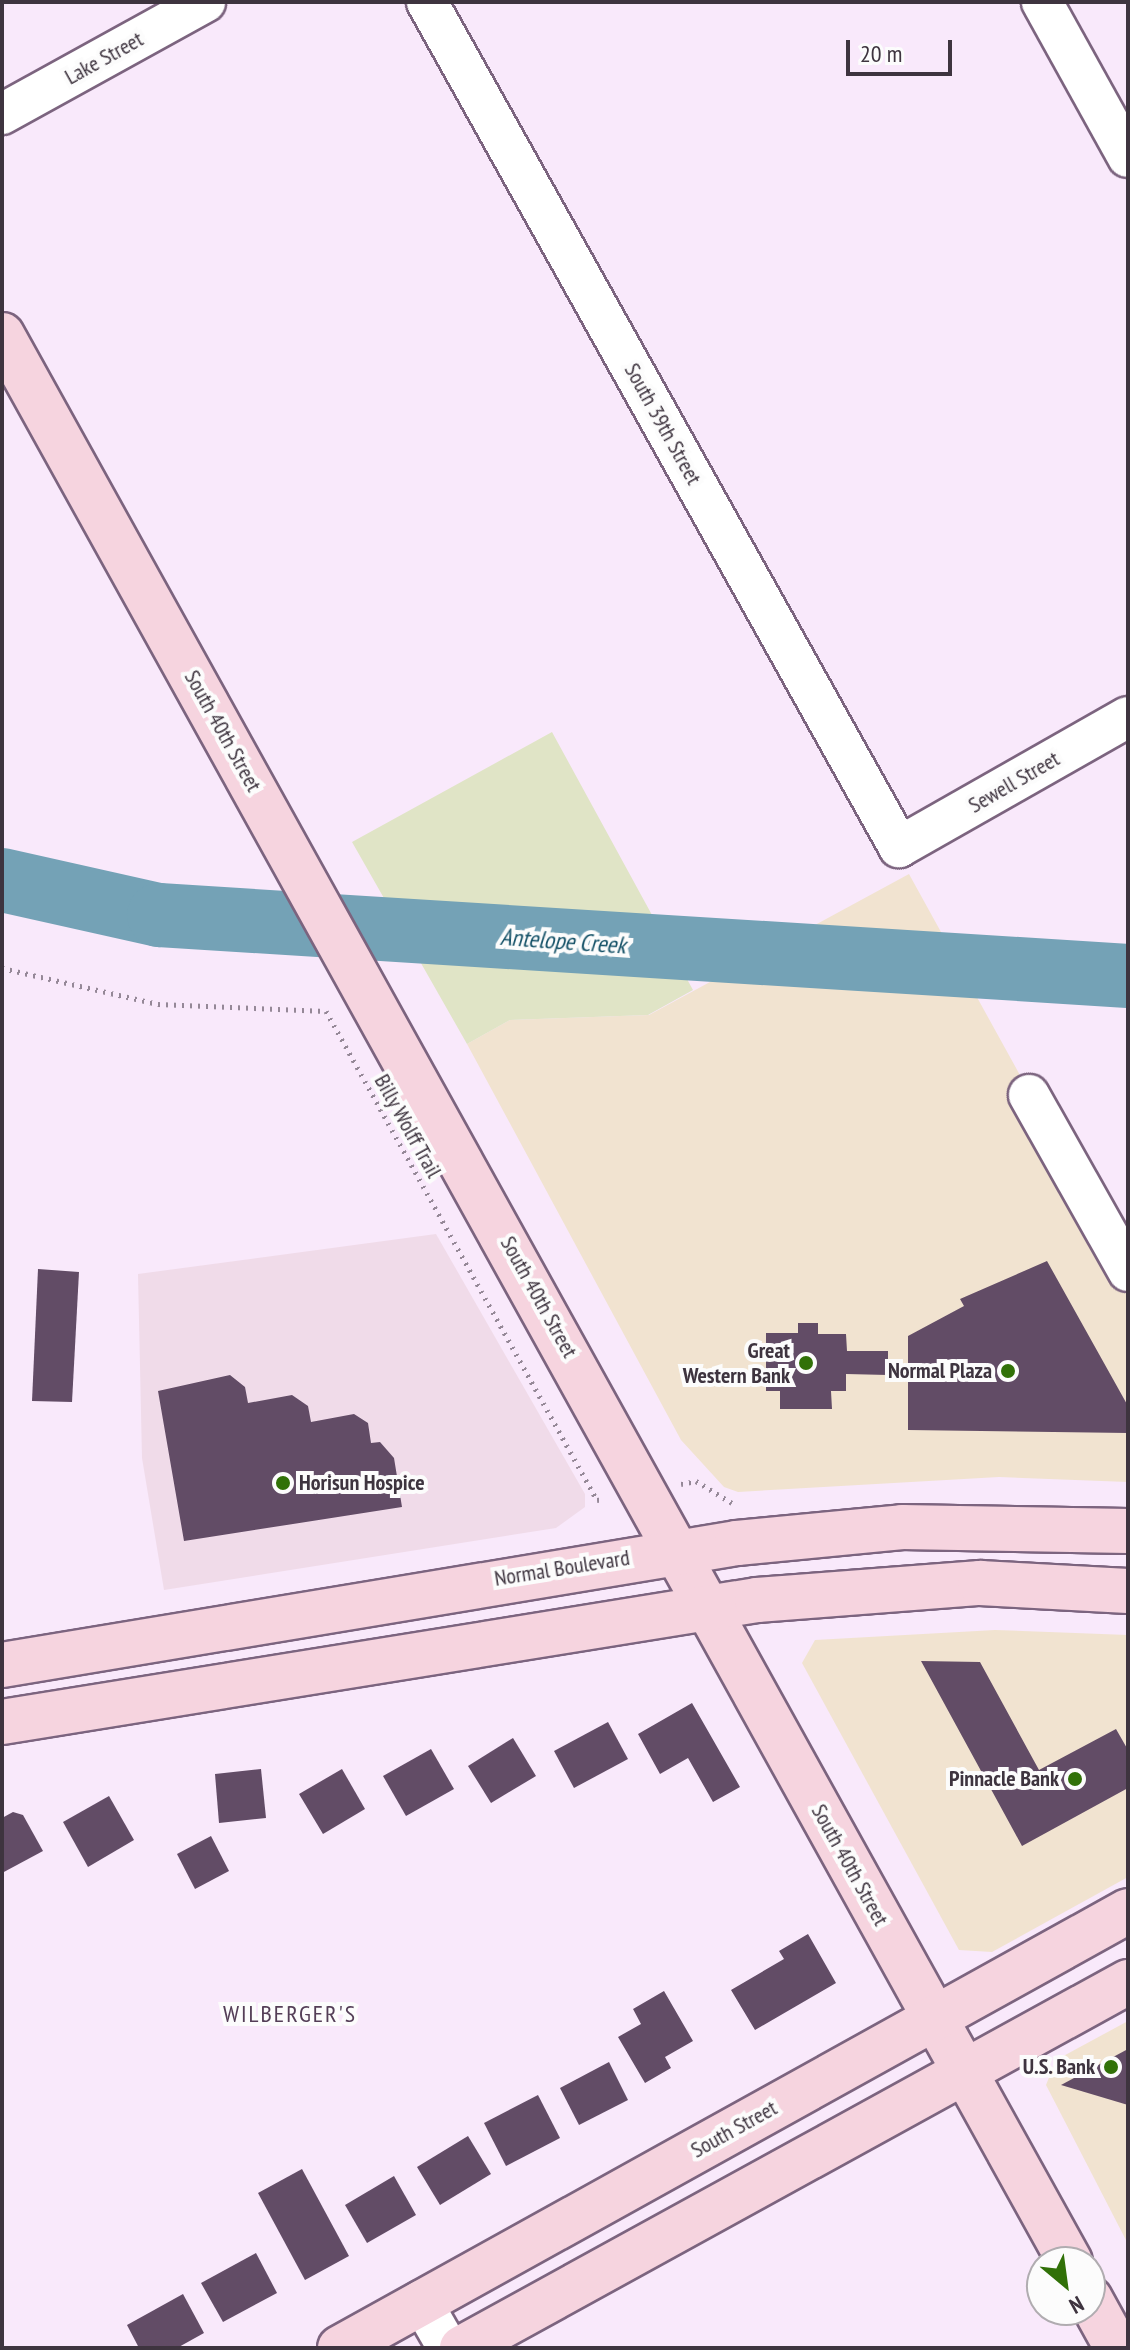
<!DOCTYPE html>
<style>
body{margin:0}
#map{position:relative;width:1130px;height:2350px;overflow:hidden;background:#f9e9fb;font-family:"PT Sans Narrow",sans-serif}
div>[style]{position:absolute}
.commercial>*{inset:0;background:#f1e3d0}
.medical>*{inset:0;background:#f0dbe9}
.green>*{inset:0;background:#e0e4c6}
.river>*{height:64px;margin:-32px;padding:0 32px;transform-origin:32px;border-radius:32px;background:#74a2b6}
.building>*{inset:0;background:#624c66}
.path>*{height:5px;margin-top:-2.5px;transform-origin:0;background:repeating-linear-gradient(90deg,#958897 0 2px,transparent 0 8px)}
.roads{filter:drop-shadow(2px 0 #7c647f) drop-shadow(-2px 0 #7c647f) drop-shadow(0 2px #7c647f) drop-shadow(0 -2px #7c647f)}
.minor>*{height:40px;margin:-20px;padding:0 20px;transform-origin:20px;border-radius:20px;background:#fff}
.secondary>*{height:44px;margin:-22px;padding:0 22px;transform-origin:22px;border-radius:22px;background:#f6d4df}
.dots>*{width:22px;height:22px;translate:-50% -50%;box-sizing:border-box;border:4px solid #fcfcfc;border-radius:50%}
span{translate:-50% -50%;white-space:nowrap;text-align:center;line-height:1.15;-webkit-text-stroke:8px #fcfcfc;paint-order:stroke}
.street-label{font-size:22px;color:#3e343f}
.poi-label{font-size:22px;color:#3e343f;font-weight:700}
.right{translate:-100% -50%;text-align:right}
.left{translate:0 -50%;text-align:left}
.water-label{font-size:24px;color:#135066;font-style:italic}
.neighbourhood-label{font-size:24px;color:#543e57;letter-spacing:2px}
.frame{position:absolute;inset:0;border:4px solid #3e343f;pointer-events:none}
.north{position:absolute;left:1026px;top:2246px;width:80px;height:80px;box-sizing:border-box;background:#fcfcfc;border:2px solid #b0acb0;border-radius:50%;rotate:151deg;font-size:22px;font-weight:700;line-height:32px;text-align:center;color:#3e343f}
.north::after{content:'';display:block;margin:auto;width:28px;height:36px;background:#317108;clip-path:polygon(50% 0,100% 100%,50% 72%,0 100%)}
.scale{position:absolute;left:846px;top:40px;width:106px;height:36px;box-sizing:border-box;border:4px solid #3e343f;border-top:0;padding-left:10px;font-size:24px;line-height:28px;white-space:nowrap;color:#3e343f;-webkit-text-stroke:6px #fcfcfc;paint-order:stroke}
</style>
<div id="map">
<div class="commercial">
<div style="clip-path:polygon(909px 874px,1128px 1271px,1128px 1482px,999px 1477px,738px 1492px,724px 1487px,681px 1440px,467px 1044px,510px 1020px,649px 1015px)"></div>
<div style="clip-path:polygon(995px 1630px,1128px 1635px,1128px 1877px,992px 1952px,959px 1950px,802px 1663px,815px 1640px)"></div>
<div style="clip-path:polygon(1128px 2021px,1128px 2244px,1046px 2085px,1056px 2060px)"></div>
</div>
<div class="medical">
<div style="clip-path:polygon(436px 1234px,585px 1494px,585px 1507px,556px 1528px,164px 1590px,142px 1458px,138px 1274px)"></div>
</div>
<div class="green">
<div style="clip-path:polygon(552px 732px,693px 990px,648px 1015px,510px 1020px,467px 1044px,352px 842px)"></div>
</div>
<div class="river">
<div style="left:2px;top:880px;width:161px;rotate:12.6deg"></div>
<div style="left:159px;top:915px;width:971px;rotate:3.6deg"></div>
</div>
<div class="building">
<div style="clip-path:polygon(1047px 1261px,1128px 1406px,1128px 1433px,908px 1430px,908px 1336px,964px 1306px,960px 1299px)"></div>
<div style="clip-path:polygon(38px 1269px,79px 1272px,72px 1402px,32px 1401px)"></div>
<div style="clip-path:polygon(798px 1323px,818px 1323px,818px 1334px,846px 1334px,847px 1351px,888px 1351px,888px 1375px,846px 1374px,846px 1391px,831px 1391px,832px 1409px,780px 1409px,780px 1391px,766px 1391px,766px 1333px,798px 1333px)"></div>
<div style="clip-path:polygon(230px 1375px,245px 1387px,248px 1403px,292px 1395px,308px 1406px,311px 1422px,354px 1414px,368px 1423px,371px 1443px,380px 1442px,394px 1458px,402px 1507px,184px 1541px,158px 1391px)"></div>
<div style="clip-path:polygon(921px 1661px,980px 1662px,1039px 1770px,1116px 1729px,1128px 1750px,1128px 1788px,1022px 1846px)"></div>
<div style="clip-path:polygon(692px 1703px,740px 1787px,713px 1802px,688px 1758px,660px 1774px,638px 1734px)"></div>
<div style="clip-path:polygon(608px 1722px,628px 1759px,574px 1788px,554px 1751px)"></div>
<div style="clip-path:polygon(513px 1738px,536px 1776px,491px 1803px,468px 1766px)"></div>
<div style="clip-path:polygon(431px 1749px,454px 1789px,406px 1816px,383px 1776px)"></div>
<div style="clip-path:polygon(261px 1769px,266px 1818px,219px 1823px,215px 1774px)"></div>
<div style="clip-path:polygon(342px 1769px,365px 1809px,323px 1834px,299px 1794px)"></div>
<div style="clip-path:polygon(109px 1796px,134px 1840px,88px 1867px,63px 1822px)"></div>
<div style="clip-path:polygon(13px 1812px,23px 1815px,43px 1851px,2px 1873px,2px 1818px)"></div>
<div style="clip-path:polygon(211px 1836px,229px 1871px,195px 1889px,177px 1854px)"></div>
<div style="clip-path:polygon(808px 1934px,836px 1983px,755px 2030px,731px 1990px,784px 1959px,779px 1951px)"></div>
<div style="clip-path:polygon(664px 1991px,693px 2041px,665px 2057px,671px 2068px,645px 2083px,618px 2037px,641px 2024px,633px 2009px)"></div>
<div style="clip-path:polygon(1128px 2049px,1128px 2105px,1061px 2085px)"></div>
<div style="clip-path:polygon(609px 2062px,628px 2100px,579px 2125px,560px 2088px)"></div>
<div style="clip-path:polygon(538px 2095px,560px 2138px,506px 2166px,484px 2123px)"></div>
<div style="clip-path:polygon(468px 2136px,491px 2174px,440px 2205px,417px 2167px)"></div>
<div style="clip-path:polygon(302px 2169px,349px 2256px,305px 2280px,258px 2193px)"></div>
<div style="clip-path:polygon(394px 2176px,416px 2215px,367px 2243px,345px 2205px)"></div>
<div style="clip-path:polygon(256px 2253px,277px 2293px,223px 2322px,201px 2283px)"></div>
<div style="clip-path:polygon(183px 2294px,204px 2333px,177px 2348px,139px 2348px,127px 2325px)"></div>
</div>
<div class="path">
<div style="left:2px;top:968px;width:160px;rotate:13deg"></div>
<div style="left:158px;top:1004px;width:168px;rotate:2.4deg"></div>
<div style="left:326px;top:1011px;width:559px;rotate:61.01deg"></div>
<div style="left:597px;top:1500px;width:7px;rotate:-8deg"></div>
<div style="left:681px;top:1484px;width:15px;rotate:-11deg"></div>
<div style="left:696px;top:1481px;width:42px;rotate:31.4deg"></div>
</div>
<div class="roads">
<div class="minor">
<div style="left:427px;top:2px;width:968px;rotate:60.81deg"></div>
<div style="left:899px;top:847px;width:263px;rotate:-29.6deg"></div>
<div style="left:1042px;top:2px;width:177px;rotate:61deg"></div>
<div style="left:2px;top:114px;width:232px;rotate:-28.9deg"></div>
<div style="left:1029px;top:1095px;width:202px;rotate:60.6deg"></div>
<div style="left:421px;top:2301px;width:54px;rotate:60.1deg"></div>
</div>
<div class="secondary">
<div style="left:2px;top:335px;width:2203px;rotate:61deg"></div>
<div style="left:2px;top:1665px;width:745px;rotate:-9.42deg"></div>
<div style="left:737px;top:1543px;width:166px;rotate:-5.5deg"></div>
<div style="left:902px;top:1527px;width:226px;rotate:1deg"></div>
<div style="left:2px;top:1722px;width:765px;rotate:-9.18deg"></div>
<div style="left:757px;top:1600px;width:224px;rotate:-4.4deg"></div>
<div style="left:980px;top:1583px;width:148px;rotate:3.1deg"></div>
<div style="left:1090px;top:2299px;width:56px;rotate:61.1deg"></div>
<div style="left:340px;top:2348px;width:901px;rotate:-29.01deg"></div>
<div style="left:462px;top:2348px;width:760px;rotate:-28.79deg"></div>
</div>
</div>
<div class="dots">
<div style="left:806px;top:1363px;background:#317108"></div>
<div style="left:1008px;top:1371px;background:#317108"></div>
<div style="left:283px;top:1483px;background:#317108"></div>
<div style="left:1075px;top:1779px;background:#317108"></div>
<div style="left:1111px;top:2067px;background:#317108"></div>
</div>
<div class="street-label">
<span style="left:104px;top:58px;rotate:-29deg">Lake Street</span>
<span style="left:663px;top:424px;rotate:61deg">South 39th Street</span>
<span style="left:223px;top:731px;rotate:61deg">South 40th Street</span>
<span style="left:1014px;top:782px;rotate:-30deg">Sewell Street</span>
<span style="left:408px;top:1126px;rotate:61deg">Billy Wolff Trail</span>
<span style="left:539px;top:1297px;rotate:61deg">South 40th Street</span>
<span style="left:562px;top:1568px;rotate:-9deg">Normal Boulevard</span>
<span style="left:850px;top:1865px;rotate:61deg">South 40th Street</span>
<span style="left:734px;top:2129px;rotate:-29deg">South Street</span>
</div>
<div class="poi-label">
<span class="right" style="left:790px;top:1363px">Great<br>Western Bank</span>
<span class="right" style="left:992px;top:1371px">Normal Plaza</span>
<span class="left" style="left:299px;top:1483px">Horisun Hospice</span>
<span class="right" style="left:1059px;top:1779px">Pinnacle Bank</span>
<span class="right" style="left:1095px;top:2067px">U.S. Bank</span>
</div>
<div class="water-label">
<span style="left:563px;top:941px;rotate:4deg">Antelope Creek</span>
</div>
<div class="neighbourhood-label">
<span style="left:290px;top:2014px">WILBERGER'S</span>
</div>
<div class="frame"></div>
<div class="north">N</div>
<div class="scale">20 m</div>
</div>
